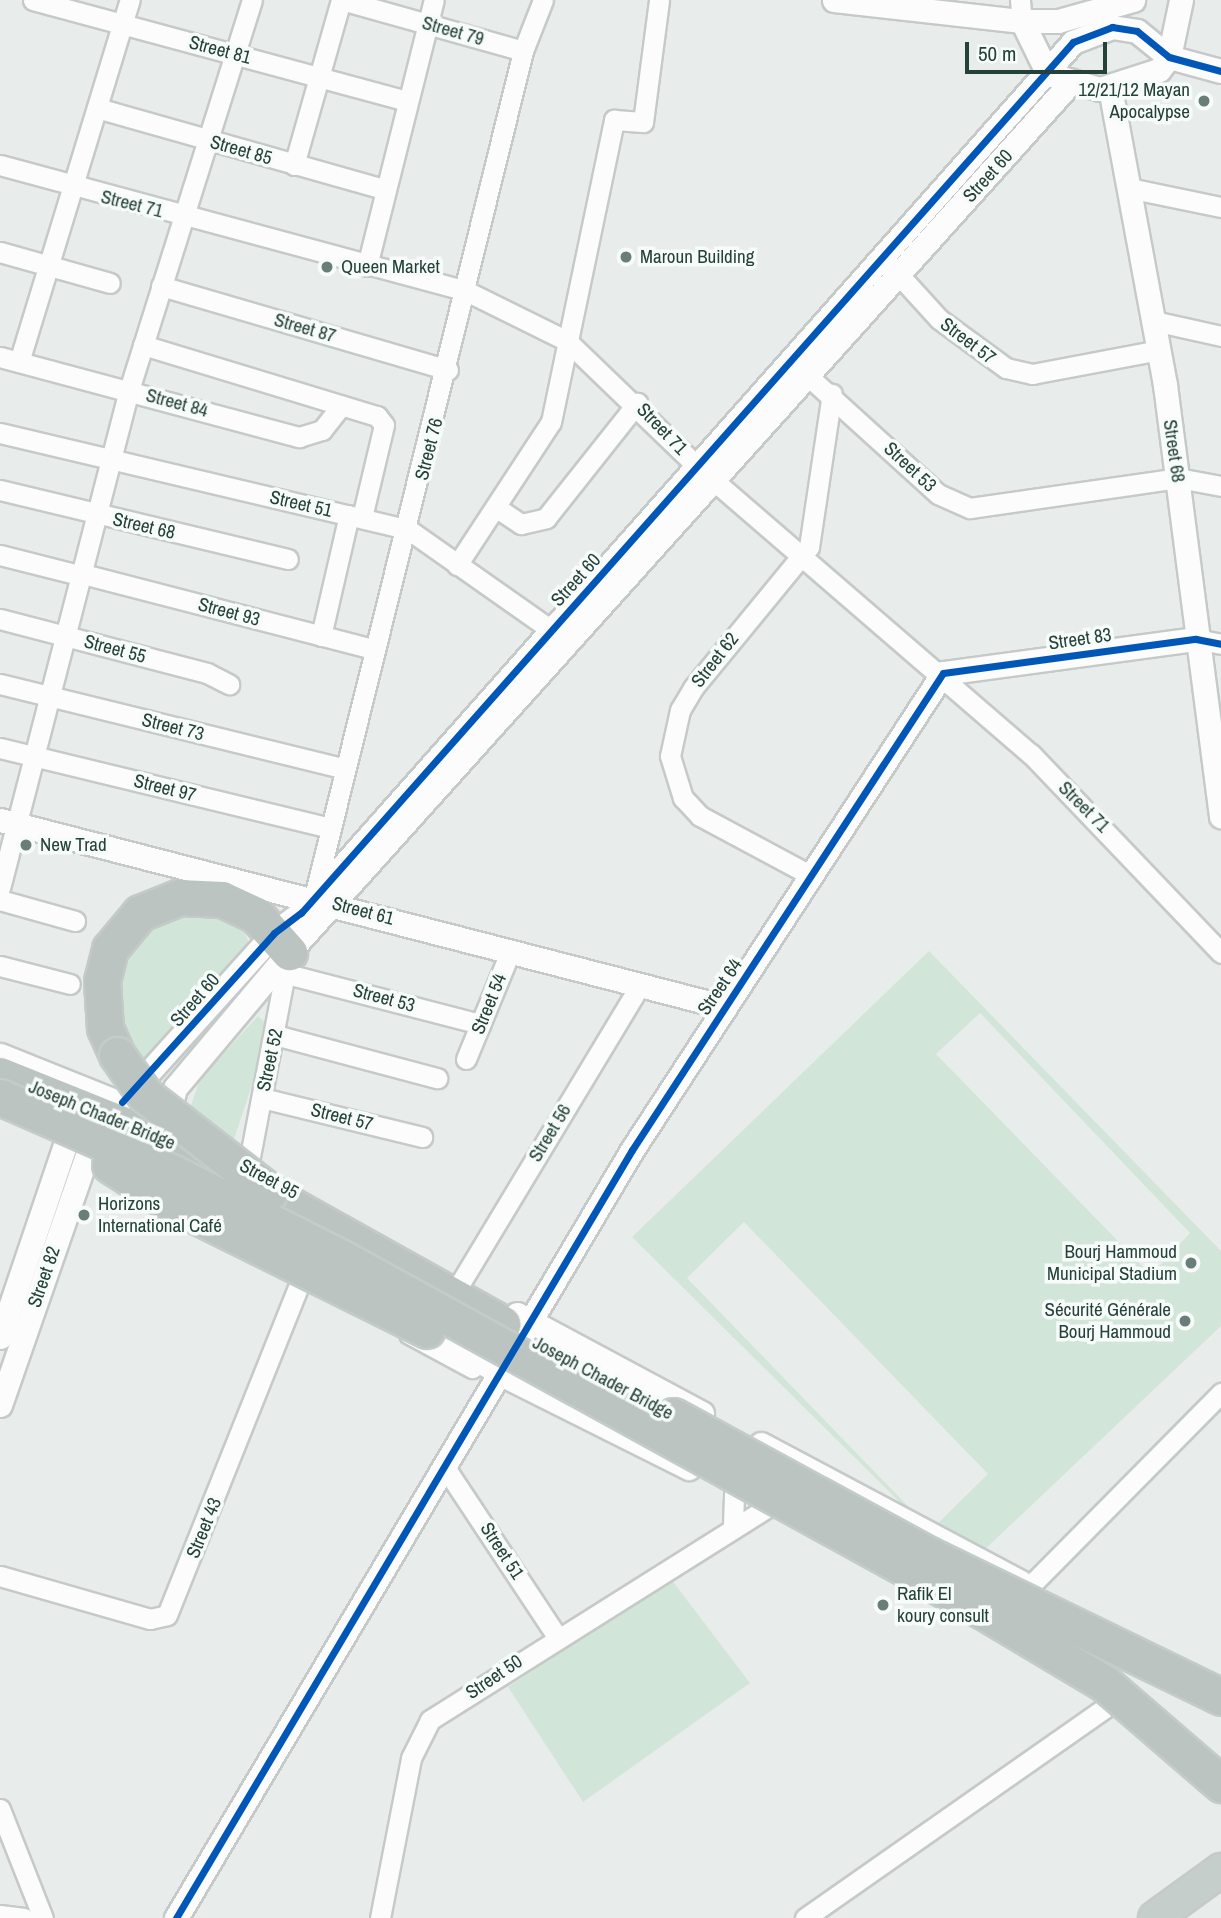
<!DOCTYPE html>
<meta charset="utf-8">
<style>
body{margin:0}
#map{position:relative;width:1221px;height:1918px;overflow:hidden;background:#e8edeb;font-family:"Archivo Narrow",sans-serif}
div>[style]{position:absolute}
.green>*{inset:0;background:#d1e6d8}
.roads{filter:drop-shadow(2px 0 #c5cac8) drop-shadow(-2px 0 #c5cac8) drop-shadow(0 2px #c5cac8) drop-shadow(0 -2px #c5cac8)}
.minor>*{height:19px;margin:-9.5px;padding:0 9.5px;transform-origin:9.5px;border-radius:9.5px;background:#fcfcfc}
.tertiary>*{height:23px;margin:-11.5px;padding:0 11.5px;transform-origin:11.5px;border-radius:11.5px;background:#fcfcfc}
.trunk>*{height:32px;margin:-16px;padding:0 16px;transform-origin:16px;border-radius:16px;background:#c6cecc}
.motorway>*{height:35px;margin:-17.5px;padding:0 17.5px;transform-origin:17.5px;border-radius:17.5px;background:#bcc4c2}
.bridges{filter:drop-shadow(2px 0 #c3ccc9) drop-shadow(-2px 0 #c3ccc9) drop-shadow(0 2px #c3ccc9) drop-shadow(0 -2px #c3ccc9)}
.motorway-bridge>*{height:35px;margin:-17.5px;padding:0 17.5px;transform-origin:17.5px;border-radius:17.5px;background:#bcc4c2}
.cycleway>*{height:7px;margin:-3.5px;padding:0 3.5px;transform-origin:3.5px;border-radius:3.5px;background:#0057b8}
.dots>*{width:19px;height:19px;translate:-50% -50%;box-sizing:border-box;border:4px solid #f7fbf9;border-radius:50%}
span{translate:-50% -50%;white-space:nowrap;text-align:center;line-height:1.15;-webkit-text-stroke:7px #f7fbf9;paint-order:stroke}
.street-label{font-size:19px;color:#24423a}
.poi-label{font-size:19px;color:#24423a}
.right{translate:-100% -50%;text-align:right}
.left{translate:0 -50%;text-align:left}
.scale{position:absolute;left:965px;top:42px;width:142px;height:32px;box-sizing:border-box;border:4px solid #24423a;border-top:0;padding-left:9px;font-size:21px;line-height:24px;white-space:nowrap;color:#24423a;-webkit-text-stroke:5px #f7fbf9;paint-order:stroke}
</style>
<div id="map">
<div class="green">
<div style="clip-path:polygon(210px 911px,240px 921px,250px 946px,137px 1071px,122px 1050px,117px 972px,128px 945px,175px 913px)"></div>
<div style="clip-path:polygon(evenodd,929px 951px,1221px 1251px,1221px 1326px,980px 1554px,930px 1532px,632px 1237px,929px 951px,980px 1013px,1190px 1233px,1151px 1275px,936px 1054px,980px 1013px,929px 951px,744px 1222px,988px 1474px,931px 1530px,687px 1278px,744px 1222px)"></div>
<div style="clip-path:polygon(258px 1016px,271px 1028px,233px 1142px,189px 1111px,200px 1079px)"></div>
<div style="clip-path:polygon(671px 1579px,750px 1683px,583px 1802px,508px 1687px)"></div>
</div>
<div class="roads">
<div class="minor">
<div style="left:33px;top:0;width:387px;rotate:15.1deg"></div>
<div style="left:342px;top:0;width:188px;rotate:15.7deg"></div>
<div style="left:1020px;top:0;width:21px;rotate:85deg"></div>
<div style="left:97px;top:108px;width:300px;rotate:15.8deg"></div>
<div style="left:0;top:165px;width:483px;rotate:15.1deg"></div>
<div style="left:466px;top:291px;width:113px;rotate:26.3deg"></div>
<div style="left:567px;top:341px;width:182px;rotate:43.9deg"></div>
<div style="left:698px;top:467px;width:440px;rotate:40.8deg"></div>
<div style="left:1031px;top:754px;width:275px;rotate:46.3deg"></div>
<div style="left:294px;top:165px;width:172px;rotate:-74.1deg"></div>
<div style="left:1129px;top:188px;width:94px;rotate:11.7deg"></div>
<div style="left:0;top:252px;width:114px;rotate:15.7deg"></div>
<div style="left:889px;top:264px;width:74px;rotate:47.7deg"></div>
<div style="left:939px;top:319px;width:83px;rotate:36.2deg"></div>
<div style="left:1006px;top:368px;width:27px;rotate:13deg"></div>
<div style="left:1032px;top:374px;width:129px;rotate:-10.7deg"></div>
<div style="left:367px;top:266px;width:274px;rotate:-75.9deg"></div>
<div style="left:161px;top:286px;width:299px;rotate:16.3deg"></div>
<div style="left:1154px;top:321px;width:69px;rotate:12.6deg"></div>
<div style="left:143px;top:345px;width:245px;rotate:16.9deg"></div>
<div style="left:377px;top:416px;width:11px;rotate:52deg"></div>
<div style="left:384px;top:425px;width:95px;rotate:103.4deg"></div>
<div style="left:0;top:357px;width:310px;rotate:15deg"></div>
<div style="left:299px;top:437px;width:24px;rotate:-17deg"></div>
<div style="left:322px;top:430px;width:31px;rotate:-52deg"></div>
<div style="left:19px;top:362px;width:379px;rotate:-73deg"></div>
<div style="left:798px;top:367px;width:189px;rotate:42.2deg"></div>
<div style="left:938px;top:494px;width:35px;rotate:24deg"></div>
<div style="left:970px;top:508px;width:210px;rotate:-8.2deg"></div>
<div style="left:1178px;top:478px;width:44px;rotate:10.5deg"></div>
<div style="left:0;top:433px;width:420px;rotate:13.3deg"></div>
<div style="left:409px;top:530px;width:189px;rotate:35.1deg"></div>
<div style="left:0;top:490px;width:296px;rotate:13.5deg"></div>
<div style="left:497px;top:508px;width:29px;rotate:34deg"></div>
<div style="left:521px;top:524px;width:26px;rotate:-13deg"></div>
<div style="left:546px;top:518px;width:147px;rotate:-51.6deg"></div>
<div style="left:0;top:555px;width:86px;rotate:14.2deg"></div>
<div style="left:457px;top:565px;width:171px;rotate:-56.7deg"></div>
<div style="left:551px;top:422px;width:309px;rotate:-78.2deg"></div>
<div style="left:614px;top:120px;width:29px;rotate:4deg"></div>
<div style="left:643px;top:122px;width:123px;rotate:-82.5deg"></div>
<div style="left:83px;top:574px;width:301px;rotate:14.5deg"></div>
<div style="left:0;top:619px;width:214px;rotate:14.6deg"></div>
<div style="left:207px;top:673px;width:25px;rotate:27deg"></div>
<div style="left:321px;top:636px;width:124px;rotate:-77deg"></div>
<div style="left:1196px;top:639px;width:25px;rotate:11deg"></div>
<div style="left:0;top:684px;width:355px;rotate:13.8deg"></div>
<div style="left:0;top:748px;width:340px;rotate:13.6deg"></div>
<div style="left:810px;top:875px;width:125px;rotate:-151.8deg"></div>
<div style="left:700px;top:816px;width:25px;rotate:-133deg"></div>
<div style="left:683px;top:798px;width:44px;rotate:-107.2deg"></div>
<div style="left:670px;top:756px;width:47px;rotate:-77.7deg"></div>
<div style="left:680px;top:710px;width:26px;rotate:-59deg"></div>
<div style="left:693px;top:688px;width:183px;rotate:-50.6deg"></div>
<div style="left:809px;top:547px;width:155px;rotate:-81.5deg"></div>
<div style="left:0;top:888px;width:514px;rotate:-75.48deg"></div>
<div style="left:129px;top:390px;width:409px;rotate:-72.5deg"></div>
<div style="left:314px;top:897px;width:871px;rotate:-76.12deg"></div>
<div style="left:523px;top:51px;width:55px;rotate:-68.6deg"></div>
<div style="left:0;top:900px;width:78px;rotate:15.6deg"></div>
<div style="left:0;top:966px;width:72px;rotate:14.4deg"></div>
<div style="left:287px;top:974px;width:200px;rotate:14.5deg"></div>
<div style="left:275px;top:1035px;width:168px;rotate:14.9deg"></div>
<div style="left:466px;top:1059px;width:118px;rotate:-67.6deg"></div>
<div style="left:262px;top:1098px;width:165px;rotate:13.7deg"></div>
<div style="left:248px;top:1167px;width:219px;rotate:-79.2deg"></div>
<div style="left:461px;top:1282px;width:348px;rotate:-58.9deg"></div>
<div style="left:409px;top:1334px;width:72px;rotate:28.4deg"></div>
<div style="left:446px;top:1469px;width:199px;rotate:56.5deg"></div>
<div style="left:733px;top:1524px;width:33px;rotate:-88deg"></div>
<div style="left:0;top:1576px;width:156px;rotate:16deg"></div>
<div style="left:150px;top:1619px;width:17px;rotate:-13deg"></div>
<div style="left:167px;top:1615px;width:363px;rotate:-68.2deg"></div>
<div style="left:1030px;top:1586px;width:272px;rotate:-45.3deg"></div>
<div style="left:0;top:1809px;width:117px;rotate:68.5deg"></div>
<div style="left:0;top:1915px;width:24px;rotate:7deg"></div>
<div style="left:380px;top:1918px;width:163px;rotate:-79deg"></div>
<div style="left:411px;top:1758px;width:42px;rotate:-63.4deg"></div>
<div style="left:430px;top:1720px;width:400px;rotate:-32.2deg"></div>
<div style="left:805px;top:1918px;width:376px;rotate:-35deg"></div>
</div>
<div class="tertiary">
<div style="left:834px;top:0;width:189px;rotate:6.4deg"></div>
<div style="left:1022px;top:21px;width:59px;rotate:63.9deg"></div>
<div style="left:1048px;top:74px;width:54px;rotate:16.1deg"></div>
<div style="left:1100px;top:89px;width:62px;rotate:-17.9deg"></div>
<div style="left:1159px;top:70px;width:16px;rotate:-52deg"></div>
<div style="left:1169px;top:57px;width:58px;rotate:-78.1deg"></div>
<div style="left:1022px;top:21px;width:36px"></div>
<div style="left:1058px;top:21px;width:78px;rotate:-15.6deg"></div>
<div style="left:1110px;top:88px;width:302px;rotate:79.5deg"></div>
<div style="left:1165px;top:385px;width:435px;rotate:82.6deg"></div>
<div style="left:0;top:820px;width:749px;rotate:14.46deg"></div>
<div style="left:0;top:1055px;width:145px;rotate:21.8deg"></div>
<div style="left:122px;top:1102px;width:227px;rotate:-48deg"></div>
<div style="left:274px;top:933px;width:34px;rotate:-37deg"></div>
<div style="left:301px;top:913px;width:1164px;rotate:-48.45deg"></div>
<div style="left:1073px;top:42px;width:42px;rotate:-21deg"></div>
<div style="left:1112px;top:27px;width:25px;rotate:9deg"></div>
<div style="left:1137px;top:31px;width:41px;rotate:39.1deg"></div>
<div style="left:1169px;top:57px;width:54px;rotate:15.1deg"></div>
<div style="left:166px;top:1124px;width:37px;rotate:-76deg"></div>
<div style="left:175px;top:1088px;width:177px;rotate:-50deg"></div>
<div style="left:289px;top:952px;width:1171px;rotate:-48.05deg"></div>
<div style="left:517px;top:1314px;width:210px;rotate:28.2deg"></div>
<div style="left:417px;top:1322px;width:99px;rotate:31.8deg"></div>
<div style="left:501px;top:1374px;width:210px;rotate:26.6deg"></div>
<div style="left:0;top:1337px;width:209px;rotate:-71.3deg"></div>
<div style="left:0;top:1405px;width:271px;rotate:-70.8deg"></div>
<div style="left:761px;top:1444px;width:294px;rotate:28deg"></div>
<div style="left:176px;top:1918px;width:893px;rotate:-59.3deg"></div>
<div style="left:632px;top:1150px;width:569px;rotate:-56.9deg"></div>
<div style="left:943px;top:673px;width:255px;rotate:-7.7deg"></div>
</div>
<div class="trunk">
<div style="left:1155px;top:1918px;width:82px;rotate:-36deg"></div>
</div>
<div class="motorway">
<div style="left:117px;top:1055px;width:30px;rotate:-114deg"></div>
<div style="left:105px;top:1028px;width:47px;rotate:-93.7deg"></div>
<div style="left:102px;top:981px;width:33px;rotate:-76deg"></div>
<div style="left:110px;top:949px;width:47px;rotate:-50.2deg"></div>
<div style="left:140px;top:913px;width:43px;rotate:-21.8deg"></div>
<div style="left:180px;top:897px;width:42px;rotate:2.7deg"></div>
<div style="left:222px;top:899px;width:38px;rotate:25deg"></div>
<div style="left:256px;top:915px;width:50px;rotate:48.3deg"></div>
<div style="left:0;top:1075px;width:220px;rotate:21.9deg"></div>
<div style="left:204px;top:1157px;width:342px;rotate:29.2deg"></div>
</div>
</div>
<div class="bridges">
<div class="motorway-bridge">
<div style="left:117px;top:1055px;width:49px;rotate:55deg"></div>
<div style="left:145px;top:1095px;width:158px;rotate:37.8deg"></div>
<div style="left:0;top:1097px;width:189px;rotate:23.7deg"></div>
<div style="left:173px;top:1173px;width:187px;rotate:26.7deg"></div>
<div style="left:340px;top:1257px;width:734px;rotate:28.83deg"></div>
<div style="left:983px;top:1611px;width:141px;rotate:30.8deg"></div>
<div style="left:1104px;top:1683px;width:155px;rotate:40.8deg"></div>
<div style="left:110px;top:1165px;width:65px;rotate:32.5deg"></div>
<div style="left:165px;top:1200px;width:292px;rotate:26.4deg"></div>
<div style="left:673px;top:1416px;width:291px;rotate:28.5deg"></div>
<div style="left:929px;top:1555px;width:325px;rotate:25.9deg"></div>
</div>
</div>
<div class="cycleway">
<div style="left:122px;top:1102px;width:227px;rotate:-48deg"></div>
<div style="left:274px;top:933px;width:34px;rotate:-37deg"></div>
<div style="left:301px;top:913px;width:1164px;rotate:-48.45deg"></div>
<div style="left:1073px;top:42px;width:42px;rotate:-21deg"></div>
<div style="left:1112px;top:27px;width:25px;rotate:9deg"></div>
<div style="left:1137px;top:31px;width:41px;rotate:39.1deg"></div>
<div style="left:1169px;top:57px;width:54px;rotate:15.1deg"></div>
<div style="left:176px;top:1918px;width:893px;rotate:-59.3deg"></div>
<div style="left:632px;top:1150px;width:569px;rotate:-56.9deg"></div>
<div style="left:943px;top:673px;width:255px;rotate:-7.7deg"></div>
<div style="left:1196px;top:639px;width:25px;rotate:11deg"></div>
</div>
<div class="dots">
<div style="left:1204px;top:101px;background:#697e78"></div>
<div style="left:626px;top:257px;background:#697e78"></div>
<div style="left:327px;top:267px;background:#697e78"></div>
<div style="left:26px;top:845px;background:#697e78"></div>
<div style="left:84px;top:1215px;background:#697e78"></div>
<div style="left:1191px;top:1263px;background:#697e78"></div>
<div style="left:1185px;top:1321px;background:#697e78"></div>
<div style="left:883px;top:1605px;background:#697e78"></div>
</div>
<div class="street-label">
<span style="left:453px;top:31px;rotate:16deg">Street 79</span>
<span style="left:220px;top:50px;rotate:15deg">Street 81</span>
<span style="left:241px;top:150px;rotate:16deg">Street 85</span>
<span style="left:988px;top:176px;rotate:-48deg">Street 60</span>
<span style="left:132px;top:204px;rotate:14deg">Street 71</span>
<span style="left:305px;top:328px;rotate:16deg">Street 87</span>
<span style="left:968px;top:341px;rotate:37deg">Street 57</span>
<span style="left:177px;top:403px;rotate:15deg">Street 84</span>
<span style="left:662px;top:429px;rotate:46deg">Street 71</span>
<span style="left:429px;top:449px;rotate:-76deg">Street 76</span>
<span style="left:1174px;top:451px;rotate:82deg">Street 68</span>
<span style="left:910px;top:467px;rotate:43deg">Street 53</span>
<span style="left:301px;top:504px;rotate:13deg">Street 51</span>
<span style="left:144px;top:526px;rotate:13deg">Street 68</span>
<span style="left:576px;top:580px;rotate:-48deg">Street 60</span>
<span style="left:229px;top:612px;rotate:15deg">Street 93</span>
<span style="left:1080px;top:639px;rotate:-8deg">Street 83</span>
<span style="left:115px;top:649px;rotate:15deg">Street 55</span>
<span style="left:715px;top:660px;rotate:-52deg">Street 62</span>
<span style="left:173px;top:727px;rotate:14deg">Street 73</span>
<span style="left:165px;top:788px;rotate:14deg">Street 97</span>
<span style="left:1084px;top:807px;rotate:45deg">Street 71</span>
<span style="left:363px;top:911px;rotate:15deg">Street 61</span>
<span style="left:720px;top:987px;rotate:-56deg">Street 64</span>
<span style="left:384px;top:998px;rotate:15deg">Street 53</span>
<span style="left:195px;top:1000px;rotate:-49deg">Street 60</span>
<span style="left:489px;top:1004px;rotate:-68deg">Street 54</span>
<span style="left:270px;top:1060px;rotate:-78deg">Street 52</span>
<span style="left:102px;top:1115px;rotate:22deg">Joseph Chader Bridge</span>
<span style="left:342px;top:1117px;rotate:14deg">Street 57</span>
<span style="left:550px;top:1133px;rotate:-59deg">Street 56</span>
<span style="left:269px;top:1179px;rotate:28deg">Street 95</span>
<span style="left:44px;top:1277px;rotate:-71deg">Street 82</span>
<span style="left:603px;top:1378px;rotate:28deg">Joseph Chader Bridge</span>
<span style="left:204px;top:1528px;rotate:-68deg">Street 43</span>
<span style="left:502px;top:1551px;rotate:57deg">Street 51</span>
<span style="left:494px;top:1677px;rotate:-34deg">Street 50</span>
</div>
<div class="poi-label">
<span class="right" style="left:1190px;top:101px">12/21/12 Mayan<br>Apocalypse</span>
<span class="left" style="left:640px;top:257px">Maroun Building</span>
<span class="left" style="left:341px;top:267px">Queen Market</span>
<span class="left" style="left:40px;top:845px">New Trad</span>
<span class="left" style="left:98px;top:1215px">Horizons<br>International Café</span>
<span class="right" style="left:1177px;top:1263px">Bourj Hammoud<br>Municipal Stadium</span>
<span class="right" style="left:1171px;top:1321px">Sécurité Générale<br>Bourj Hammoud</span>
<span class="left" style="left:897px;top:1605px">Rafik El<br>koury consult</span>
</div>
<div class="scale">50 m</div>
</div>
